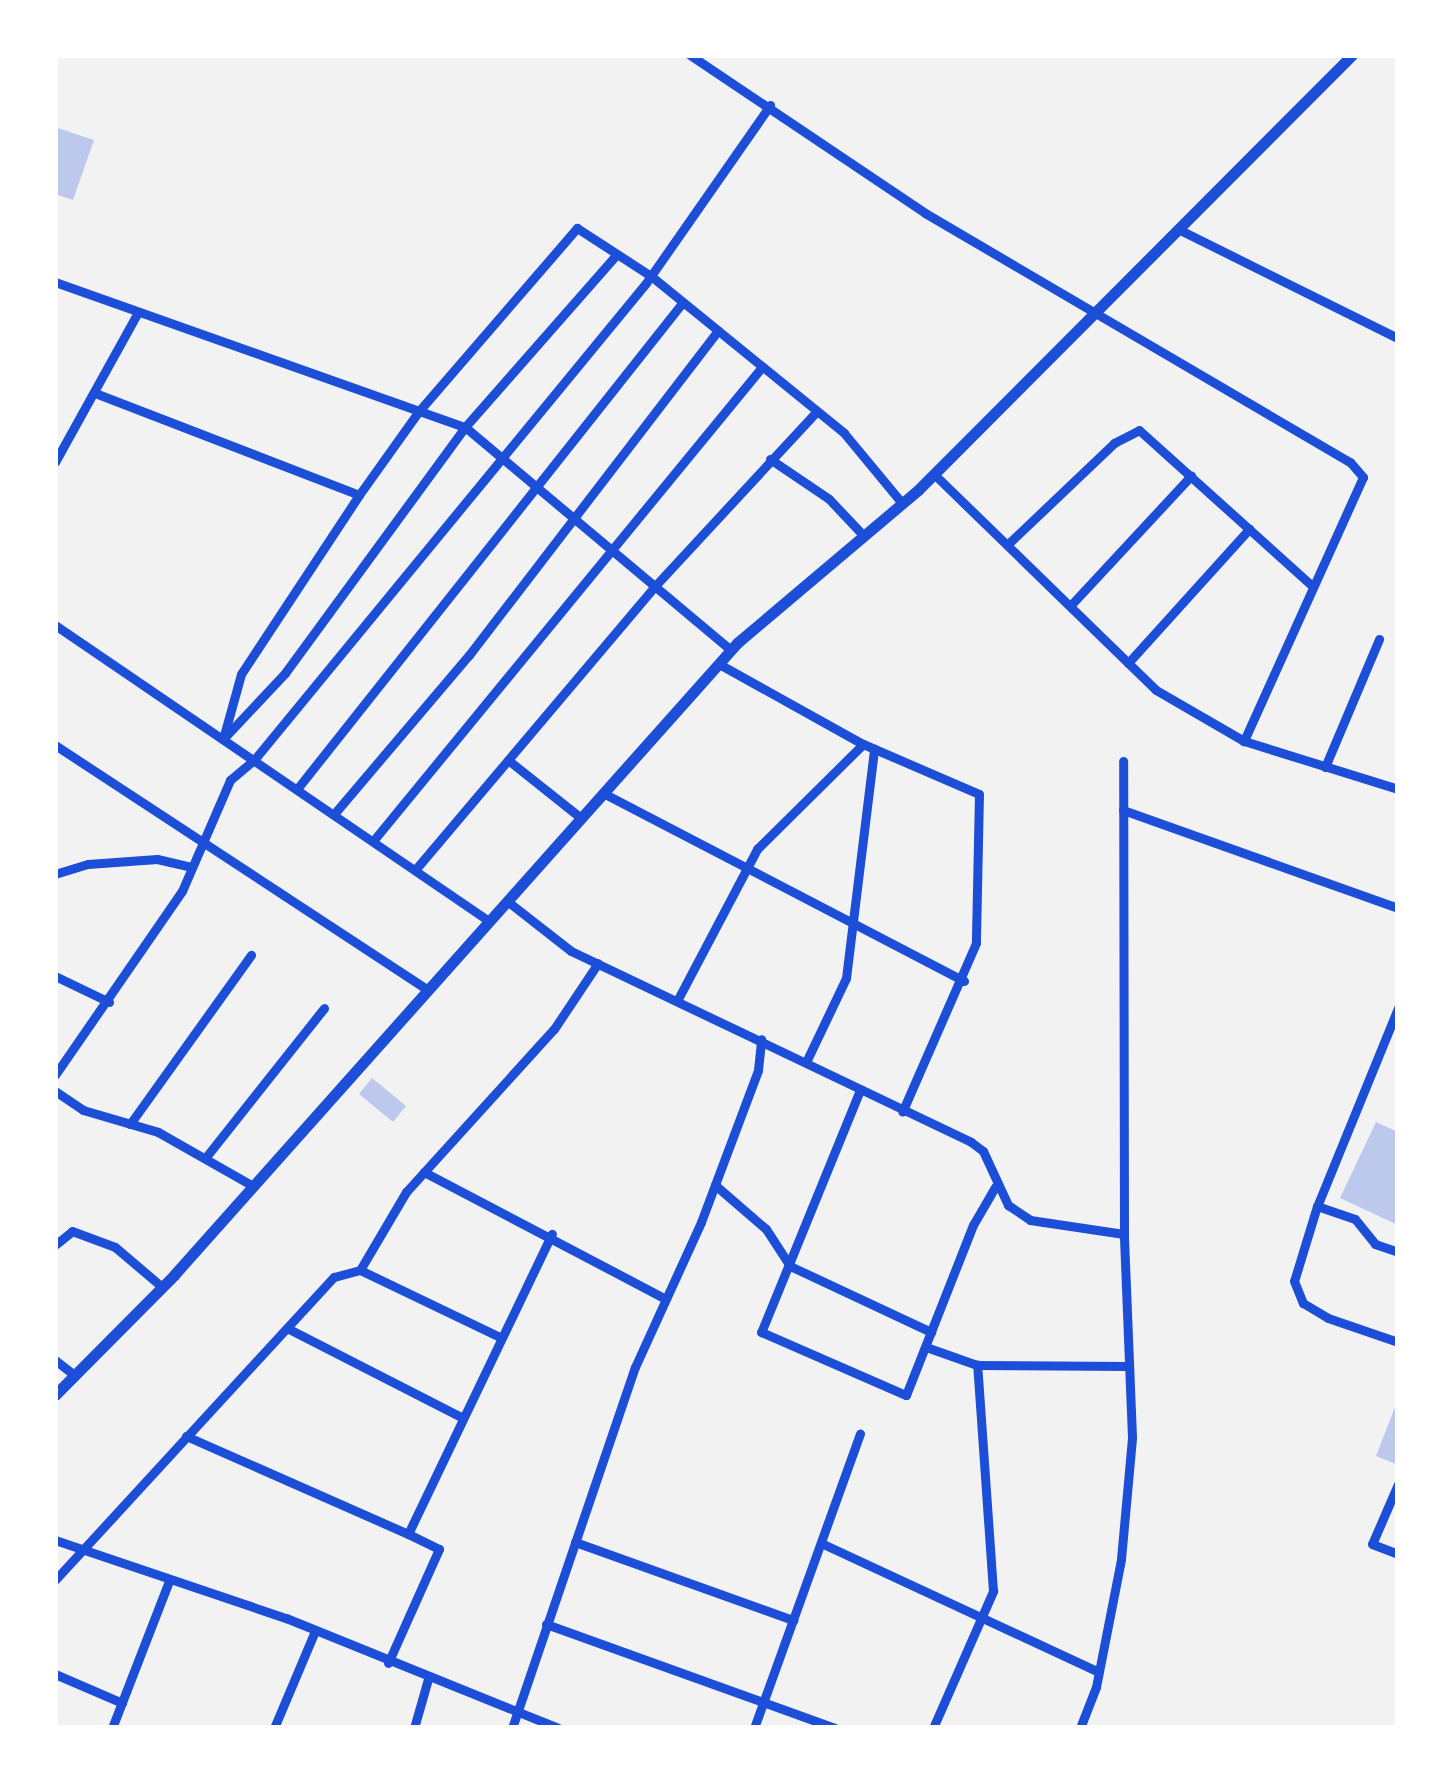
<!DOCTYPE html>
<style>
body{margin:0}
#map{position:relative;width:1453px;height:1783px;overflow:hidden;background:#f2f2f2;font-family:"PT Serif",serif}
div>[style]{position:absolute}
.building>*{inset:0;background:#bdc9ec}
.minor>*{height:9px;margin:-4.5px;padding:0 4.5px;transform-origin:4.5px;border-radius:4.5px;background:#1d4ed8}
.tertiary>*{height:11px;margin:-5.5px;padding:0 5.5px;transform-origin:5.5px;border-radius:5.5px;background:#1d4ed8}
span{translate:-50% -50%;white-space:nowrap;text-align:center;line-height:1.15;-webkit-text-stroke:8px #fff;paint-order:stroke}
.frame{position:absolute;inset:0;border:58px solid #fff;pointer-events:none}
</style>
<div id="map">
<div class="building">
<div style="clip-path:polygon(55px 127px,94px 140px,73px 200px,55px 194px)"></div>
<div style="clip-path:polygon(372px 1078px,406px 1106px,393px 1122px,359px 1094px)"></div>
<div style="clip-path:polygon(1376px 1122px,1398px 1132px,1398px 1225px,1340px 1198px)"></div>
<div style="clip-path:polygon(1397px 1402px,1398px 1402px,1398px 1465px,1376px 1456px)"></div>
</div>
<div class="minor">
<div style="left:690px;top:55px;width:283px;rotate:33.9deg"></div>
<div style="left:925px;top:213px;width:493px;rotate:30.4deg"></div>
<div style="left:1350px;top:462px;width:20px;rotate:49deg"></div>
<div style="left:1363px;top:477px;width:290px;rotate:114.3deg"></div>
<div style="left:1244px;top:741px;width:102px;rotate:-149.9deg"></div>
<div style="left:1156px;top:690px;width:310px;rotate:-135.8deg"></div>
<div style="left:1178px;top:229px;width:246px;rotate:26.4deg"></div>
<div style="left:55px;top:282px;width:435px;rotate:19.5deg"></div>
<div style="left:465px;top:427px;width:347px;rotate:40deg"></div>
<div style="left:95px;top:393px;width:283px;rotate:21.1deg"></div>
<div style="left:770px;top:459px;width:71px;rotate:34.1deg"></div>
<div style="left:829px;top:499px;width:51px;rotate:46.6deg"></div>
<div style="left:55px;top:462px;width:171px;rotate:-61deg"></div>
<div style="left:1007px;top:545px;width:148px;rotate:-43.6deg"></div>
<div style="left:1114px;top:443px;width:28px;rotate:-27deg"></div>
<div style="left:1139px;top:430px;width:232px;rotate:42deg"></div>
<div style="left:1070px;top:606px;width:178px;rotate:-47.1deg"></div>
<div style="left:55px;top:625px;width:525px;rotate:34.3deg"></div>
<div style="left:1128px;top:663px;width:181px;rotate:-47.9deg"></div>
<div style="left:719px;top:664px;width:165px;rotate:29.1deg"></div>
<div style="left:863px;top:744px;width:126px;rotate:23.3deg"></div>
<div style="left:979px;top:794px;width:149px;rotate:91.2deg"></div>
<div style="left:976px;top:943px;width:184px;rotate:113.6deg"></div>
<div style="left:225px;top:737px;width:88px;rotate:-46.8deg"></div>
<div style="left:285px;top:673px;width:305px;rotate:-53.8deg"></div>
<div style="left:465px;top:427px;width:230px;rotate:-48.7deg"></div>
<div style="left:223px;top:739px;width:67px;rotate:-74.5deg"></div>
<div style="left:241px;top:674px;width:214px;rotate:-56.6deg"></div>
<div style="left:359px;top:495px;width:103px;rotate:-54.5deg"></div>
<div style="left:419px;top:411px;width:242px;rotate:-49.2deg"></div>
<div style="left:577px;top:228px;width:88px;rotate:33deg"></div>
<div style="left:651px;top:276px;width:249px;rotate:39.1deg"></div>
<div style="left:844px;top:433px;width:91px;rotate:50.4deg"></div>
<div style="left:1244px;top:741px;width:161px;rotate:17.3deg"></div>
<div style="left:55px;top:745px;width:446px;rotate:33.3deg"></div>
<div style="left:508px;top:760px;width:93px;rotate:38.5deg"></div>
<div style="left:1325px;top:767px;width:139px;rotate:-67.1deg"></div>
<div style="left:297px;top:789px;width:621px;rotate:-51.6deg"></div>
<div style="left:603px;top:793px;width:407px;rotate:27.5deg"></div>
<div style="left:1123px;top:810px;width:292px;rotate:19.6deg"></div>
<div style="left:334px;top:814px;width:209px;rotate:-49.7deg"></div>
<div style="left:469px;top:655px;width:409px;rotate:-52.5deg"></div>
<div style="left:373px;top:841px;width:613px;rotate:-50.63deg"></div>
<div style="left:415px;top:870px;width:372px;rotate:-49.8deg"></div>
<div style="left:655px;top:586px;width:238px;rotate:-47.2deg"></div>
<div style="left:55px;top:874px;width:34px;rotate:-17deg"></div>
<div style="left:88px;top:864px;width:69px;rotate:-4.1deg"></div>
<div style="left:157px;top:859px;width:35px;rotate:13deg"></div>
<div style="left:507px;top:901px;width:81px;rotate:38deg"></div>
<div style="left:571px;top:951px;width:443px;rotate:25.5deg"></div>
<div style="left:971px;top:1142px;width:15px;rotate:37deg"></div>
<div style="left:983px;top:1151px;width:60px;rotate:65.2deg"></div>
<div style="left:1008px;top:1205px;width:27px;rotate:34deg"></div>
<div style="left:1030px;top:1220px;width:95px;rotate:8.5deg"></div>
<div style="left:55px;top:976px;width:60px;rotate:25.7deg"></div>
<div style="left:678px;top:999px;width:170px;rotate:-62.2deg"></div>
<div style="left:757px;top:849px;width:149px;rotate:-44.7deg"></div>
<div style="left:1398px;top:1008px;width:214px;rotate:112.2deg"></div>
<div style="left:1317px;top:1206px;width:78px;rotate:107deg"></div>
<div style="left:1294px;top:1281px;width:24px;rotate:68deg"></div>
<div style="left:1303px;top:1303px;width:29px;rotate:31deg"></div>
<div style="left:1328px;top:1318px;width:74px;rotate:18.9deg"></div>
<div style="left:806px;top:1062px;width:93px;rotate:-64.5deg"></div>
<div style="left:846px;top:978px;width:231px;rotate:-83deg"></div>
<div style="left:55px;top:1075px;width:224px;rotate:-55.4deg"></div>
<div style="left:182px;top:891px;width:121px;rotate:-66.6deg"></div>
<div style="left:230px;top:780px;width:31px;rotate:-40deg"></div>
<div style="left:254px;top:760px;width:617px;rotate:-50.59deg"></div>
<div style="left:646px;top:283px;width:217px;rotate:-55.1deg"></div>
<div style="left:860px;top:1090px;width:261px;rotate:112.2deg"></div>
<div style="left:761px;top:1332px;width:158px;rotate:23.5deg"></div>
<div style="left:906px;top:1395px;width:183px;rotate:-68.5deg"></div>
<div style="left:973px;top:1225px;width:44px;rotate:-59.9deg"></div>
<div style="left:55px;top:1091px;width:34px;rotate:34deg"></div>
<div style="left:83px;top:1110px;width:78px;rotate:16.3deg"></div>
<div style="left:158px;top:1132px;width:109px;rotate:29.6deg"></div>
<div style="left:130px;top:1124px;width:208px;rotate:-54.4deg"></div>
<div style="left:206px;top:1157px;width:190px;rotate:-51.6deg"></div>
<div style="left:424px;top:1172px;width:273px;rotate:27.7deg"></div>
<div style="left:715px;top:1185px;width:67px;rotate:40.8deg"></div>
<div style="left:766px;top:1229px;width:44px;rotate:57deg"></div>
<div style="left:790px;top:1266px;width:156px;rotate:25.1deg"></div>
<div style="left:1317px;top:1206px;width:40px;rotate:18.9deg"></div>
<div style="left:1355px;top:1219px;width:32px;rotate:51deg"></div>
<div style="left:1375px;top:1244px;width:24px;rotate:19deg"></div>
<div style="left:55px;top:1245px;width:22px;rotate:-39deg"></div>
<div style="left:72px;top:1231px;width:46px;rotate:20.4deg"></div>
<div style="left:115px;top:1247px;width:62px;rotate:40.4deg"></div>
<div style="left:360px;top:1270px;width:155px;rotate:25.6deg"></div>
<div style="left:287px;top:1328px;width:195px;rotate:27.1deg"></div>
<div style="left:926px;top:1347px;width:54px;rotate:19.4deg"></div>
<div style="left:977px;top:1365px;width:152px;rotate:0.4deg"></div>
<div style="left:55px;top:1360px;width:23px;rotate:38deg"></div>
<div style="left:186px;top:1436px;width:243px;rotate:23.8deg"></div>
<div style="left:1398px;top:1484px;width:65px;rotate:113.4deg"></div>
<div style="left:1372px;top:1544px;width:28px;rotate:21deg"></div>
<div style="left:55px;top:1540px;width:244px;rotate:18.7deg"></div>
<div style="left:286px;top:1618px;width:293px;rotate:22deg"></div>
<div style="left:575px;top:1542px;width:232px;rotate:19.7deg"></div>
<div style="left:821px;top:1543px;width:306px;rotate:24.9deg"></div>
<div style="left:55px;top:1580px;width:412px;rotate:-47.4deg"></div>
<div style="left:334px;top:1277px;width:27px;rotate:-15deg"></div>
<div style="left:360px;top:1270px;width:91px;rotate:-59.5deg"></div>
<div style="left:406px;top:1192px;width:220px;rotate:-47.8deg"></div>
<div style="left:554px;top:1029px;width:79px;rotate:-56.3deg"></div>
<div style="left:546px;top:1624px;width:307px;rotate:19.8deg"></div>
<div style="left:388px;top:1663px;width:125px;rotate:-65.9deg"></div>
<div style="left:439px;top:1549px;width:34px;rotate:-154deg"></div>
<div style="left:408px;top:1534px;width:333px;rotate:-64.4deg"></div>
<div style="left:55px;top:1674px;width:73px;rotate:23.4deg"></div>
<div style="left:112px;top:1728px;width:158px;rotate:-68.8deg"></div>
<div style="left:274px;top:1728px;width:105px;rotate:-67.1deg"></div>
<div style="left:414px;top:1728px;width:51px;rotate:-74.1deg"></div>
<div style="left:512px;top:1728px;width:381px;rotate:-71.2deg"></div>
<div style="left:635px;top:1367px;width:159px;rotate:-65.5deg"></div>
<div style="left:701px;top:1222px;width:162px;rotate:-69.4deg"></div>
<div style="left:758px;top:1070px;width:31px;rotate:-84deg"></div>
<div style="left:754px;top:1728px;width:313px;rotate:-70.2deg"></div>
<div style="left:933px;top:1728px;width:150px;rotate:-66.3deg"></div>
<div style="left:993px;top:1591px;width:227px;rotate:-94deg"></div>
<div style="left:1080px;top:1728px;width:44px;rotate:-68.7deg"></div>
<div style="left:1096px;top:1687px;width:130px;rotate:-78.9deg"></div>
<div style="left:1121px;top:1559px;width:122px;rotate:-84.8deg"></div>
<div style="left:1132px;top:1437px;width:203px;rotate:-92.3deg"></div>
<div style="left:1124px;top:1234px;width:473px;rotate:-90.1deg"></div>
</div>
<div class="tertiary">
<div style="left:55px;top:1395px;width:169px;rotate:-45.2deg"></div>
<div style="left:174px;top:1275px;width:846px;rotate:-48.3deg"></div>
<div style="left:737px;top:643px;width:237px;rotate:-40.2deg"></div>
<div style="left:918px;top:490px;width:614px;rotate:-45.07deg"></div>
</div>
<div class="frame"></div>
</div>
